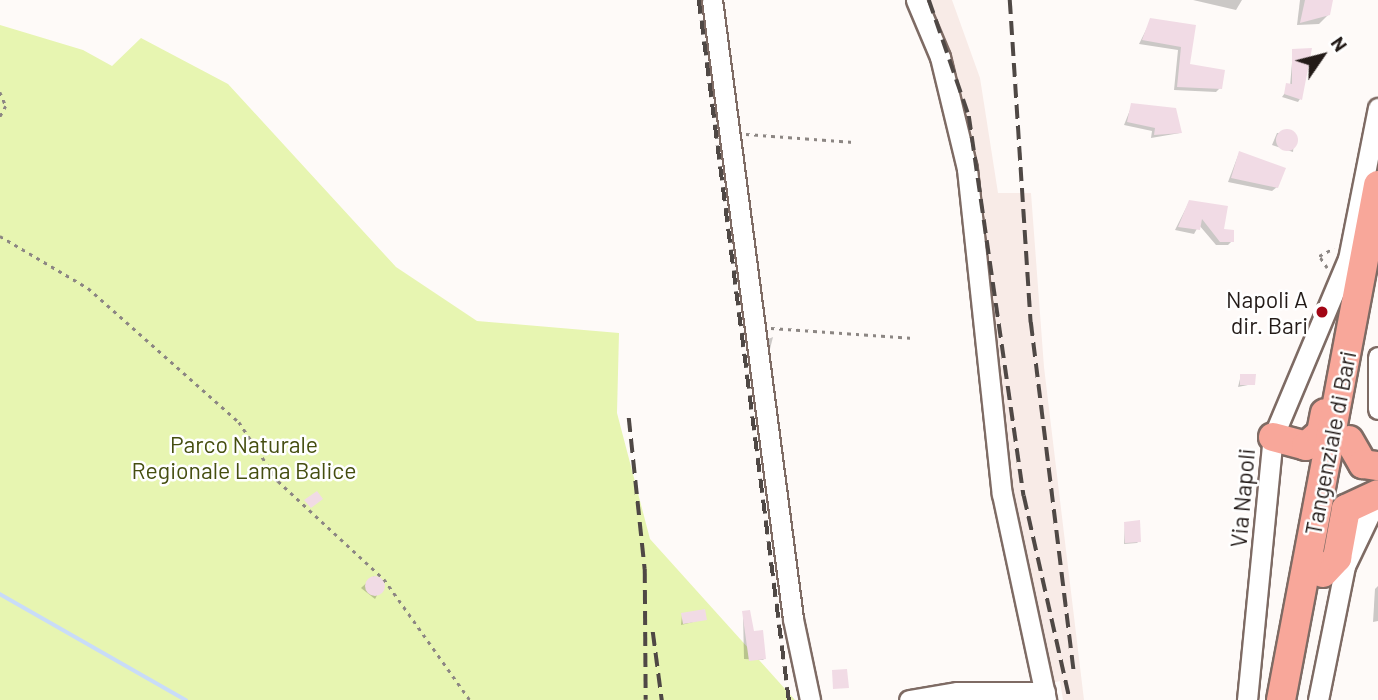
<!DOCTYPE html>
<style>
body{margin:0}
#map{position:relative;width:1378px;height:700px;overflow:hidden;background:#fefaf8;font-family:Barlow,sans-serif}
div>[style]{position:absolute}
.built>*{inset:0;background:#f8ebe7}
.green>*{inset:0;background:#e7f5b1}
.shadow>*{inset:0;background:#0003}
.stream>*{height:3.5px;margin:-1.75px;padding:0 1.75px;transform-origin:1.75px;border-radius:1.75px;background:#c9dcf8}
.building>*{inset:0;background:#f1dbe5}
.round{border-radius:50%}
.path>*{height:2.5px;margin-top:-1.25px;transform-origin:0;background:repeating-linear-gradient(90deg,#8c8683 0 3.5px,transparent 0 8.5px)}
.roads{filter:drop-shadow(2px 0 #7e6b64) drop-shadow(-2px 0 #7e6b64) drop-shadow(0 2px #7e6b64) drop-shadow(0 -2px #7e6b64)}
.minor>*{height:19px;margin:-9.5px;padding:0 9.5px;transform-origin:9.5px;border-radius:9.5px;background:#fff}
.highway>*{height:28px;margin:-14px;padding:0 14px;transform-origin:14px;border-radius:14px;background:#f8a79a}
.rail>*{height:3.5px;margin-top:-1.75px;transform-origin:0;background:repeating-linear-gradient(90deg,#4f4845 0 14px,transparent 0 21px)}
.dots>*{width:19px;height:19px;translate:-50% -50%;box-sizing:border-box;border:4px solid #fff;border-radius:50%}
span{translate:-50% -50%;white-space:nowrap;text-align:center;line-height:1.15;-webkit-text-stroke:5px #fff;paint-order:stroke}
.poi-label{font-size:23px;color:#231b18}
.right{translate:-100% -50%;text-align:right}
.street-label{font-size:23px;color:#231b18}
.park-label{font-size:23px;color:#454e10}
.north{position:absolute;left:1287px;top:21px;width:70px;height:70px;-webkit-text-stroke:5px #fff;paint-order:stroke;rotate:55deg;font-size:19px;font-weight:700;line-height:28px;text-align:center;color:#231b18}
.north::after{content:'';display:block;margin:auto;width:24px;height:32px;background:#231b18;clip-path:polygon(50% 0,100% 100%,50% 72%,0 100%)}
</style>
<div id="map">
<div class="built">
<div style="clip-path:polygon(912px 0,952px 0,980px 78px,998px 193px,1031px 193px,1044px 367px,1084px 700px,1063px 700px,1060px 681px,1040px 686px,954px 120px)"></div>
</div>
<div class="green">
<div style="clip-path:polygon(0 25px,83px 50px,112px 66px,141px 38px,228px 84px,396px 267px,477px 321px,619px 333px,617px 413px,650px 539px,795px 700px,0 700px)"></div>
</div>
<div class="shadow">
<div style="clip-path:polygon(1193px 0,1242px 0,1236px 10px)"></div>
<div style="clip-path:polygon(1300px 0,1331px 0,1329px 14px,1319px 24px,1297px 25px)"></div>
<div style="clip-path:polygon(1151px 20px,1194px 27px,1188px 66px,1220px 88px,1216px 92px,1174px 90px,1178px 50px,1139px 44px)"></div>
<div style="clip-path:polygon(1293px 51px,1300px 99px,1298px 102px,1282px 97px,1290px 86px)"></div>
<div style="clip-path:polygon(1132px 105px,1180px 133px,1151px 138px,1152px 131px,1124px 125px)"></div>
<div style="clip-path:polygon(1277px 133px,1295px 133px,1293px 152px,1272px 145px)"></div>
<div style="clip-path:polygon(1239px 153px,1277px 187px,1272px 191px,1228px 182px)"></div>
<div style="clip-path:polygon(1189px 202px,1232px 241px,1228px 245px,1216px 245px,1199px 225px,1194px 234px,1175px 230px)"></div>
<div style="clip-path:polygon(773px 337px,769px 353px,768px 354px,766px 340px)"></div>
<div style="clip-path:polygon(1241px 375px,1253px 384px,1238px 387px)"></div>
<div style="clip-path:polygon(1125px 523px,1139px 541px,1137px 543px,1124px 544px)"></div>
<div style="clip-path:polygon(374px 576px,382px 586px,375px 599px,361px 588px)"></div>
<div style="clip-path:polygon(1378px 586px,1378px 621px,1373px 622px,1375px 589px)"></div>
<div style="clip-path:polygon(743px 613px,765px 658px,763px 660px,744px 659px)"></div>
<div style="clip-path:polygon(682px 615px,705px 619px,681px 625px)"></div>
</div>
<div class="stream">
<div style="left:0;top:594px;width:214px;rotate:29.7deg"></div>
</div>
<div class="building">
<div style="clip-path:polygon(1305px 0,1333px 0,1330px 15px,1300px 23px)"></div>
<div style="clip-path:polygon(1150px 18px,1196px 25px,1190px 64px,1225px 70px,1222px 89px,1177px 87px,1181px 47px,1142px 40px)"></div>
<div style="clip-path:polygon(1312px 48px,1302px 100px,1284px 94px,1286px 83px,1292px 84px,1292px 49px)"></div>
<div style="clip-path:polygon(1131px 103px,1176px 108px,1182px 133px,1154px 135px,1155px 128px,1127px 122px)"></div>
<div class="round" style="left:1276px;top:129px;width:22px;height:22px"></div>
<div style="clip-path:polygon(1239px 151px,1286px 168px,1278px 188px,1231px 178px)"></div>
<div style="clip-path:polygon(1189px 200px,1228px 206px,1224px 229px,1234px 230px,1234px 242px,1220px 242px,1202px 219px,1200px 230px,1178px 227px)"></div>
<div style="clip-path:polygon(1240px 374px,1256px 374px,1255px 385px,1240px 385px)"></div>
<div style="clip-path:polygon(317px 491px,323px 499px,311px 508px,304px 500px)"></div>
<div style="clip-path:polygon(1140px 520px,1141px 542px,1125px 543px,1124px 522px)"></div>
<div class="round" style="left:365px;top:576px;width:20px;height:20px"></div>
<div style="clip-path:polygon(705px 609px,707px 620px,683px 624px,681px 613px)"></div>
<div style="clip-path:polygon(750px 610px,754px 631px,763px 630px,766px 659px,749px 661px,742px 611px)"></div>
<div style="clip-path:polygon(847px 669px,849px 688px,833px 689px,832px 670px)"></div>
</div>
<div class="path">
<div style="left:0;top:92px;width:15px;rotate:67deg"></div>
<div style="left:6px;top:106px;width:13px;rotate:119deg"></div>
<div style="left:746px;top:134px;width:108px;rotate:4.2deg"></div>
<div style="left:0;top:236px;width:102px;rotate:30.6deg"></div>
<div style="left:88px;top:288px;width:202px;rotate:41.6deg"></div>
<div style="left:239px;top:422px;width:71px;rotate:56.5deg"></div>
<div style="left:278px;top:481px;width:144px;rotate:42.8deg"></div>
<div style="left:384px;top:579px;width:148px;rotate:54.6deg"></div>
<div style="left:1327px;top:268px;width:14px;rotate:-124deg"></div>
<div style="left:1319px;top:256px;width:17px;rotate:-28deg"></div>
<div style="left:771px;top:328px;width:143px;rotate:4deg"></div>
</div>
<div class="roads">
<div class="minor">
<div style="left:712px;top:0;width:624px;rotate:82.54deg"></div>
<div style="left:793px;top:619px;width:83px;rotate:78.1deg"></div>
<div style="left:916px;top:0;width:62px;rotate:67.2deg"></div>
<div style="left:940px;top:57px;width:115px;rotate:76.4deg"></div>
<div style="left:967px;top:169px;width:327px;rotate:83.9deg"></div>
<div style="left:1002px;top:494px;width:211px;rotate:77.9deg"></div>
<div style="left:1378px;top:357px;width:52px;rotate:90deg"></div>
<div style="left:909px;top:700px;width:49px;rotate:-9.5deg"></div>
<div style="left:957px;top:692px;width:88px"></div>
<div style="left:1247px;top:700px;width:264px;rotate:-84.4deg"></div>
<div style="left:1273px;top:437px;width:193px;rotate:-67.2deg"></div>
<div style="left:1348px;top:259px;width:154px;rotate:-78.8deg"></div>
<div style="left:1318px;top:700px;width:137px;rotate:-78.6deg"></div>
<div style="left:1345px;top:566px;width:76px;rotate:-64.4deg"></div>
</div>
<div class="highway">
<div style="left:1273px;top:437px;width:34px;rotate:15deg"></div>
<div style="left:1306px;top:446px;width:20px;rotate:-41deg"></div>
<div style="left:1321px;top:433px;width:20px;rotate:-79deg"></div>
<div style="left:1349px;top:440px;width:28px;rotate:60deg"></div>
<div style="left:1363px;top:464px;width:15px;rotate:8deg"></div>
<div style="left:1323px;top:573px;width:21px;rotate:-47deg"></div>
<div style="left:1337px;top:558px;width:50px;rotate:-79.6deg"></div>
<div style="left:1346px;top:509px;width:35px;rotate:-25deg"></div>
<div style="left:1281px;top:700px;width:524px;rotate:-79.33deg"></div>
</div>
</div>
<div class="rail">
<div style="left:699px;top:0;width:706px;rotate:82.67deg"></div>
<div style="left:929px;top:0;width:123px;rotate:71deg"></div>
<div style="left:969px;top:116px;width:384px;rotate:81.8deg"></div>
<div style="left:1024px;top:496px;width:209px;rotate:77.3deg"></div>
<div style="left:1010px;top:0;width:323px;rotate:86.3deg"></div>
<div style="left:1031px;top:322px;width:353px;rotate:83deg"></div>
<div style="left:629px;top:418px;width:152px;rotate:84deg"></div>
<div style="left:645px;top:569px;width:131px;rotate:89.6deg"></div>
<div style="left:653px;top:632px;width:69px;rotate:82.5deg"></div>
</div>
<div class="dots">
<div style="left:1322px;top:312px;background:#a20615"></div>
</div>
<div class="poi-label">
<span class="right" style="left:1308px;top:312px">Napoli A<br>dir. Bari</span>
</div>
<div class="street-label">
<span style="left:1330px;top:443px;rotate:-79deg">Tangenziale di Bari</span>
<span style="left:1242px;top:498px;rotate:-85deg">Via Napoli</span>
</div>
<div class="park-label">
<span style="left:244px;top:457px">Parco Naturale<br>Regionale Lama Balice</span>
</div>
<div class="north">N</div>
</div>
